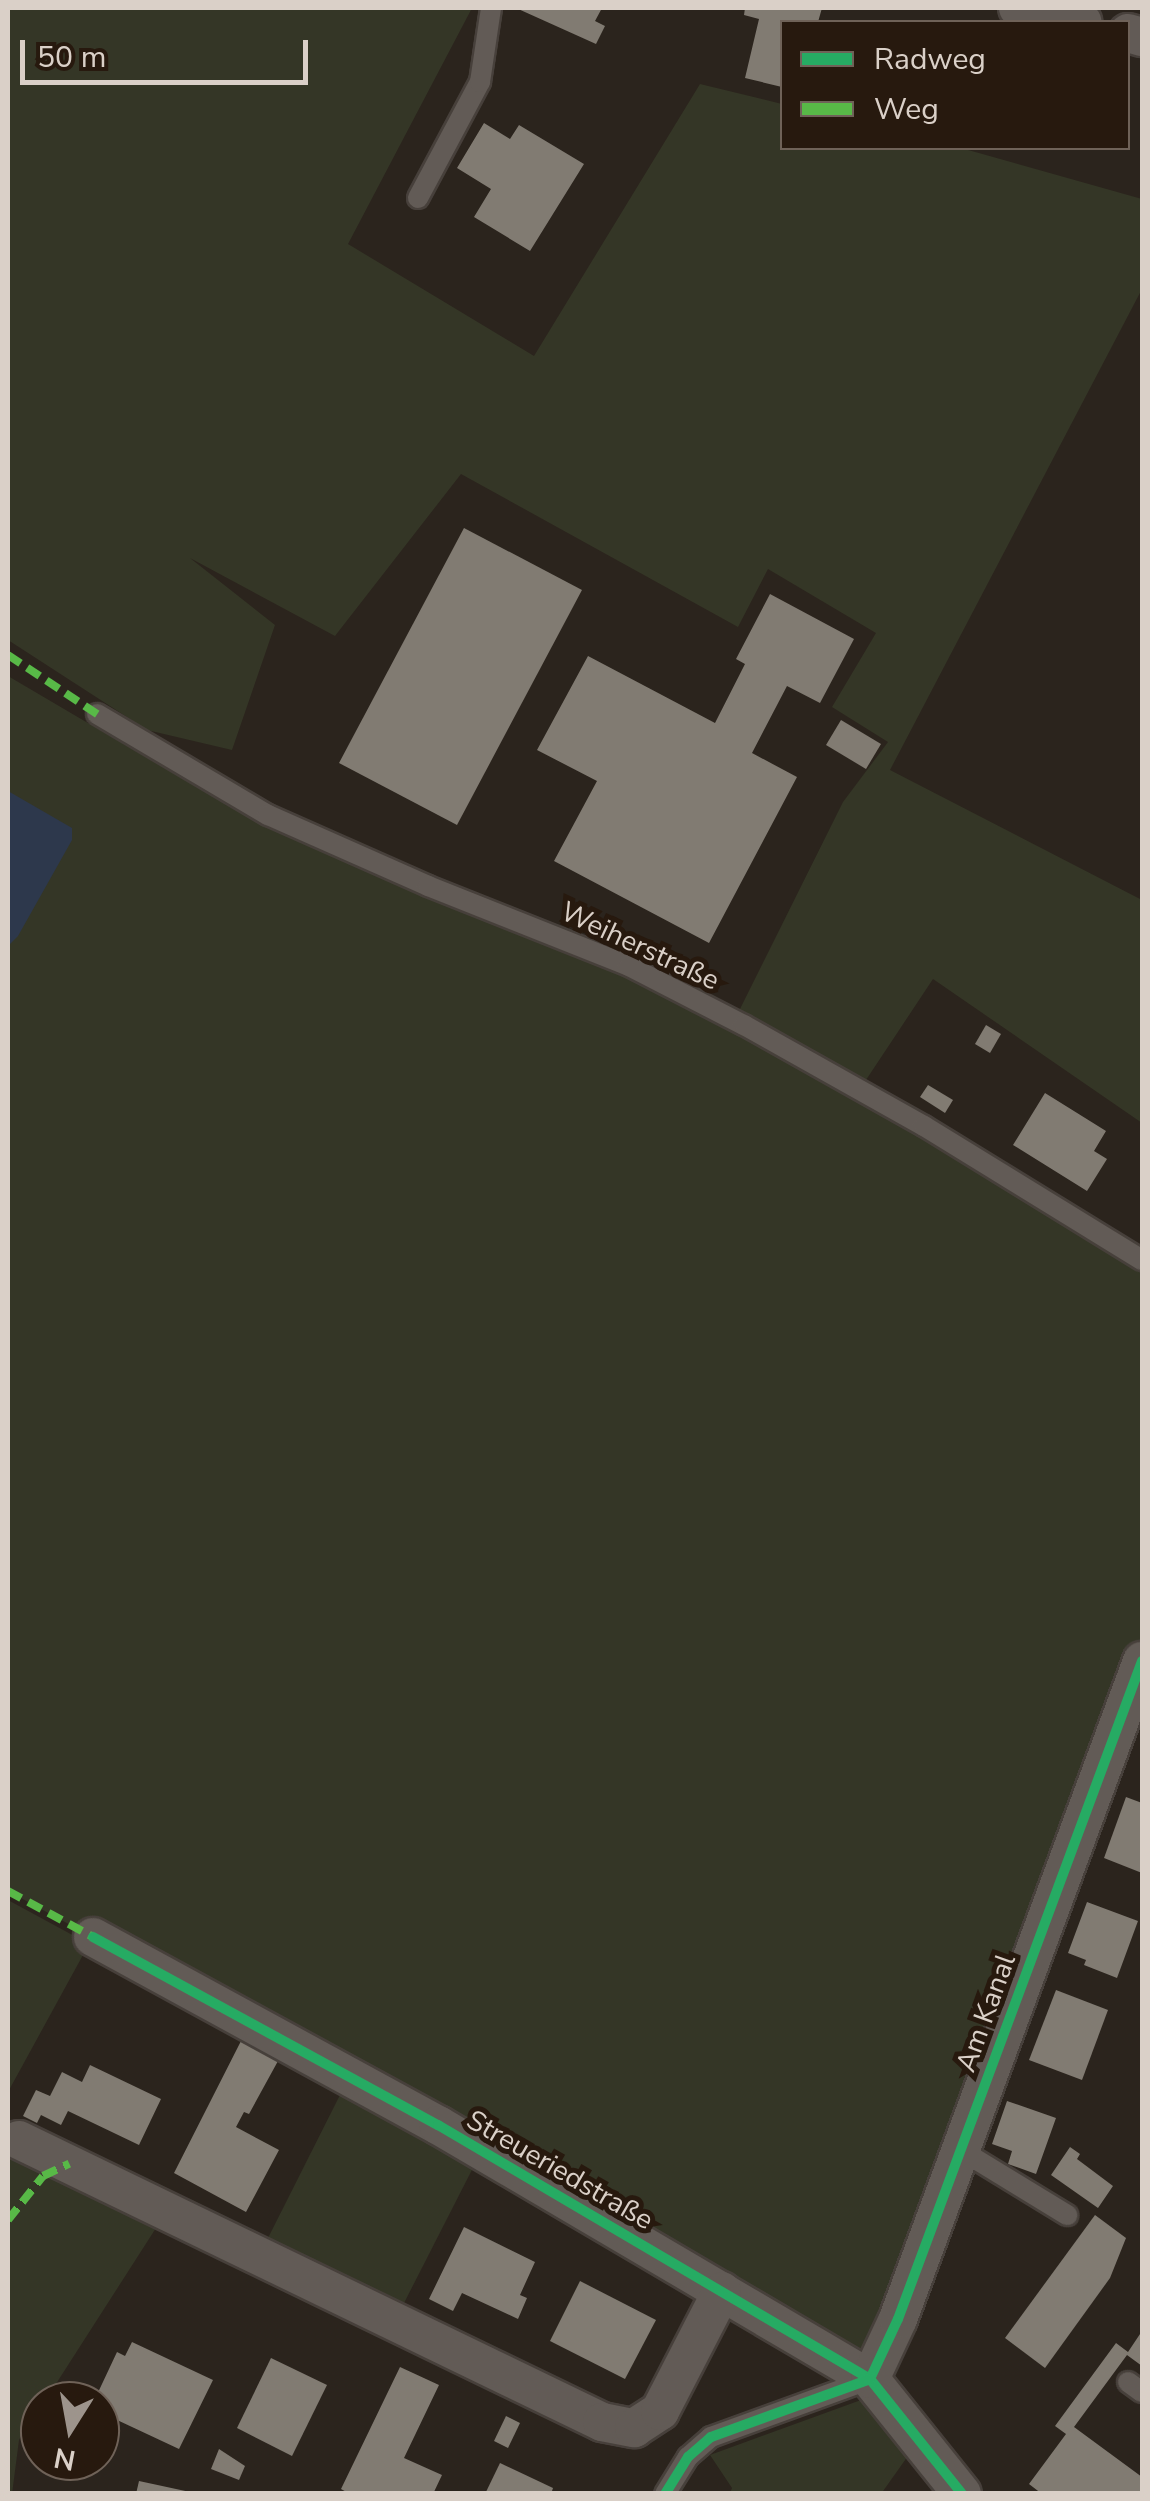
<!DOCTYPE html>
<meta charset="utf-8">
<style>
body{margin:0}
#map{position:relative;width:1150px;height:2501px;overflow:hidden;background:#2b241d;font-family:"Nunito Sans",sans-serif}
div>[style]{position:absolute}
.green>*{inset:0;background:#343626}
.water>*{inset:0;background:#2d384c}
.building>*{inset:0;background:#817b72}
.roads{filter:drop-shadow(2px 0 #47403b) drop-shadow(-2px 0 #47403b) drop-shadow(0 2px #47403b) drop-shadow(0 -2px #47403b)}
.service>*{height:20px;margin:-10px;padding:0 10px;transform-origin:10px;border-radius:10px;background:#625b56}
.minor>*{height:38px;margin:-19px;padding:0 19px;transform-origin:19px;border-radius:19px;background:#625b56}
.quiet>*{height:8px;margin-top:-4px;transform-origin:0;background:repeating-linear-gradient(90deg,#58b947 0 15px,transparent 0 23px)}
.cycleway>*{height:10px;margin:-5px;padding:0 5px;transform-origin:5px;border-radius:5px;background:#26ab63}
span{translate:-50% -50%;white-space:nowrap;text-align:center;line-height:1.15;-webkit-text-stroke:10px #27190e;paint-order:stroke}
.street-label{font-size:28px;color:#dad0c8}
.frame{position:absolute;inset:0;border:10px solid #dad0c8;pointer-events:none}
.legend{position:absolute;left:780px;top:20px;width:350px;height:130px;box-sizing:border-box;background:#27190e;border:2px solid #6f6258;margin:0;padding:12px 18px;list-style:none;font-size:30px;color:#dad0c8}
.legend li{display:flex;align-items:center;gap:20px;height:50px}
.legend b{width:50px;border:2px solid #6f6258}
.north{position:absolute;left:20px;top:2381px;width:100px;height:100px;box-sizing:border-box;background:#27190e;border:2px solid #6f6258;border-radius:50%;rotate:191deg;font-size:28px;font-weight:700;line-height:40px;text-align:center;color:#dad0c8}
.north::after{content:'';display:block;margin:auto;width:35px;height:45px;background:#9d948c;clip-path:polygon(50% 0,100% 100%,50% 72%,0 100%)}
.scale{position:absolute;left:20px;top:40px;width:288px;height:45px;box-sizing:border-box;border:5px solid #dad0c8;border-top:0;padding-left:12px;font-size:30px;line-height:35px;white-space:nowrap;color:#dad0c8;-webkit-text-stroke:8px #27190e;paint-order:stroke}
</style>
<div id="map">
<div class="green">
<div style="clip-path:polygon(8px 8px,472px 8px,348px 244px,534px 356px,700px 84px,782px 104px,782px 148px,961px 148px,1142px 199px,1142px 289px,890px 770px,1142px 900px,1142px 1123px,933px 979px,864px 1083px,739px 1011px,843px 802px,888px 742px,832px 707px,876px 633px,768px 569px,738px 627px,461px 474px,335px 636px,190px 558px,275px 625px,232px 750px,147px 730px,8px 640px)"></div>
<div style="clip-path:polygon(8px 676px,234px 809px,268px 815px,629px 966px,719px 1024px,853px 1097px,1142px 1272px,1142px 1666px,870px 2379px,438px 2125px,8px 1891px)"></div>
<div style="clip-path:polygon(8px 1900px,89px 1944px,8px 2092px)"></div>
<div style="clip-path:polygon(345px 2085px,477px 2160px,402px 2307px,267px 2240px)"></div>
<div style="clip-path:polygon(8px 2145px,156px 2228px,45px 2401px,40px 2401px,19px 2440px,12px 2494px,8px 2493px)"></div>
<div style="clip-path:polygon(861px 2400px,915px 2446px,881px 2494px,730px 2493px,732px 2488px,710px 2455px)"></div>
</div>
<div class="water">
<div style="clip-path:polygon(8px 791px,72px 828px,72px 840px,18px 936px,10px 944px)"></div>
</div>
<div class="building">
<div style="clip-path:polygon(516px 8px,602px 8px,595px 21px,605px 26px,596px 44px)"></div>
<div style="clip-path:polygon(745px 8px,822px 8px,818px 22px,782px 22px,782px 87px,745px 78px,759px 19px,744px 15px)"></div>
<div style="clip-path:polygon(484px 123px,510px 139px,519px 125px,584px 164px,530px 251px,474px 217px,491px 189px,457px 168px)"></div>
<div style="clip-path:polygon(464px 528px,582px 590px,457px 825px,339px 763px)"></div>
<div style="clip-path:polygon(770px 594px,854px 639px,820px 703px,787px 686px,752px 753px,797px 777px,709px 943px,554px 861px,597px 781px,537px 750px,588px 656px,715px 723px,745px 664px,736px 659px)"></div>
<div style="clip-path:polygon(841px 720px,881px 744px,866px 769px,826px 745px)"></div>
<div style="clip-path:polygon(986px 1025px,1001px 1034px,990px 1053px,975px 1044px)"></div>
<div style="clip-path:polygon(928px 1085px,953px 1100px,945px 1113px,920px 1097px)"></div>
<div style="clip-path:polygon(1045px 1093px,1106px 1131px,1094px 1151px,1107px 1159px,1087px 1191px,1013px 1145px)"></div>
<div style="clip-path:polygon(1126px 1797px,1142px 1803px,1142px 1873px,1104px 1858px)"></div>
<div style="clip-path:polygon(1087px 1902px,1138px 1921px,1117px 1978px,1084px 1965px,1086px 1960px,1068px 1953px)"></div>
<div style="clip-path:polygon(1056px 1990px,1108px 2010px,1082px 2080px,1029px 2060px)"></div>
<div style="clip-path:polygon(241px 2041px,278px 2061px,249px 2114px,244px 2112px,236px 2127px,279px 2150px,246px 2212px,174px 2173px)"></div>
<div style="clip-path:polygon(90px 2065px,161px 2099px,139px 2145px,68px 2111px,61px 2125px,41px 2115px,37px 2123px,23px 2116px,36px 2090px,50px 2096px,62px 2072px,82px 2082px)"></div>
<div style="clip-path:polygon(1007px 2101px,1056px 2118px,1036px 2174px,1008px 2164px,1012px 2151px,992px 2144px)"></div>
<div style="clip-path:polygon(1070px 2147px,1080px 2154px,1077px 2159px,1113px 2186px,1098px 2208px,1051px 2175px)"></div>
<div style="clip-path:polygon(1095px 2215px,1126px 2238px,1110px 2278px,1045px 2368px,1005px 2338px)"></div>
<div style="clip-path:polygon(464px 2227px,535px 2262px,520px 2295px,527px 2298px,518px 2319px,462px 2293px,453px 2311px,429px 2299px)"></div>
<div style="clip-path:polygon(580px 2281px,656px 2320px,625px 2379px,550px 2341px)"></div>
<div style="clip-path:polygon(1142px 2331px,1142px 2366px,1127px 2355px,1074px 2427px,1142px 2477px,1142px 2494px,1042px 2494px,1029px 2484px,1066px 2434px,1055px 2426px,1116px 2343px,1128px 2352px)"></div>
<div style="clip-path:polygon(132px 2342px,213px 2380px,179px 2449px,100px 2412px,100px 2401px,94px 2401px,117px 2352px,125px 2356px)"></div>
<div style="clip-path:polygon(271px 2358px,327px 2385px,292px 2456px,237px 2428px)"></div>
<div style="clip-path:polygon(400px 2367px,439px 2385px,404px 2458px,442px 2475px,433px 2494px,350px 2494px,341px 2489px)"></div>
<div style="clip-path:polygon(506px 2416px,520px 2423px,508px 2448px,494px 2441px)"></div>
<div style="clip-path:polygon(219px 2449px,245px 2466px,239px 2480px,211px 2469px)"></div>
<div style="clip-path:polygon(500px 2463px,553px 2488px,551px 2494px,485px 2494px)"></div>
<div style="clip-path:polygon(139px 2481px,190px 2492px,190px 2494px,136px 2494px)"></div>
</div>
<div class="roads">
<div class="service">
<div style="left:418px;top:198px;width:132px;rotate:-61.9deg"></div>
<div style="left:480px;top:82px;width:75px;rotate:-81.5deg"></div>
<div style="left:97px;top:714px;width:199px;rotate:30.6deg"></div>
<div style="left:268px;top:815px;width:175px;rotate:23.9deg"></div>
<div style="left:428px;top:886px;width:216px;rotate:21.7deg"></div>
<div style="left:629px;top:966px;width:129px;rotate:27.2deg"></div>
<div style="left:744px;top:1025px;width:206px;rotate:29.3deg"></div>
<div style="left:924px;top:1126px;width:256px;rotate:31.6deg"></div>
<div style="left:959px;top:2149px;width:127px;rotate:31.4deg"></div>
<div style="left:1128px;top:2382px;width:17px;rotate:36deg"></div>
<div style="left:665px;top:2494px;width:44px;rotate:-58.1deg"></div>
<div style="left:688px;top:2457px;width:30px;rotate:-41deg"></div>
<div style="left:711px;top:2437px;width:169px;rotate:-20deg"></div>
</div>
<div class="minor">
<div style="left:1018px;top:8px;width:66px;rotate:12.3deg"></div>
<div style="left:1128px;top:33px;width:15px;rotate:16deg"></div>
<div style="left:93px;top:1937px;width:393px;rotate:28.6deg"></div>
<div style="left:438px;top:2125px;width:501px;rotate:30.45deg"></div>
<div style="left:870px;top:2379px;width:147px;rotate:51.3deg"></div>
<div style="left:19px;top:2140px;width:648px;rotate:25.81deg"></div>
<div style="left:602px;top:2422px;width:33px;rotate:11deg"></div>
<div style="left:634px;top:2428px;width:31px;rotate:-33deg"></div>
<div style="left:660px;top:2411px;width:135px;rotate:-62.7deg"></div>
<div style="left:870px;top:2379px;width:66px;rotate:-65deg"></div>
<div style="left:898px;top:2319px;width:702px;rotate:-69.65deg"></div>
</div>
</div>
<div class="quiet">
<div style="left:8px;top:655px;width:107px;rotate:33.5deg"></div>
<div style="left:8px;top:1891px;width:97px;rotate:28.4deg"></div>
<div style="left:8px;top:2220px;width:56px;rotate:-51.5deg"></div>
<div style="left:43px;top:2176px;width:29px;rotate:-25deg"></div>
</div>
<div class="cycleway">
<div style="left:93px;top:1937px;width:393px;rotate:28.6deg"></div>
<div style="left:438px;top:2125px;width:501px;rotate:30.45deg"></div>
<div style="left:870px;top:2379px;width:147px;rotate:51.3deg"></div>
<div style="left:870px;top:2379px;width:66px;rotate:-65deg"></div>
<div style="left:898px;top:2319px;width:702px;rotate:-69.65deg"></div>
<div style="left:665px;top:2494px;width:44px;rotate:-58.1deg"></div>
<div style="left:688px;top:2457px;width:30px;rotate:-41deg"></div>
<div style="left:711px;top:2437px;width:169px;rotate:-20deg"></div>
</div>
<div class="street-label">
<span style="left:640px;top:946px;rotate:25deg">Weiherstraße</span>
<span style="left:986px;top:2013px;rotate:-70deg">Am Kanal</span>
<span style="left:560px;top:2170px;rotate:30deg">Streueriedstraße</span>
</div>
<div class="frame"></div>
<ul class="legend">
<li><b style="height:12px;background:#26ab63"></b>Radweg</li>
<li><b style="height:12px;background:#58b947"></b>Weg</li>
</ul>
<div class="north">N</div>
<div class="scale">50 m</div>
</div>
